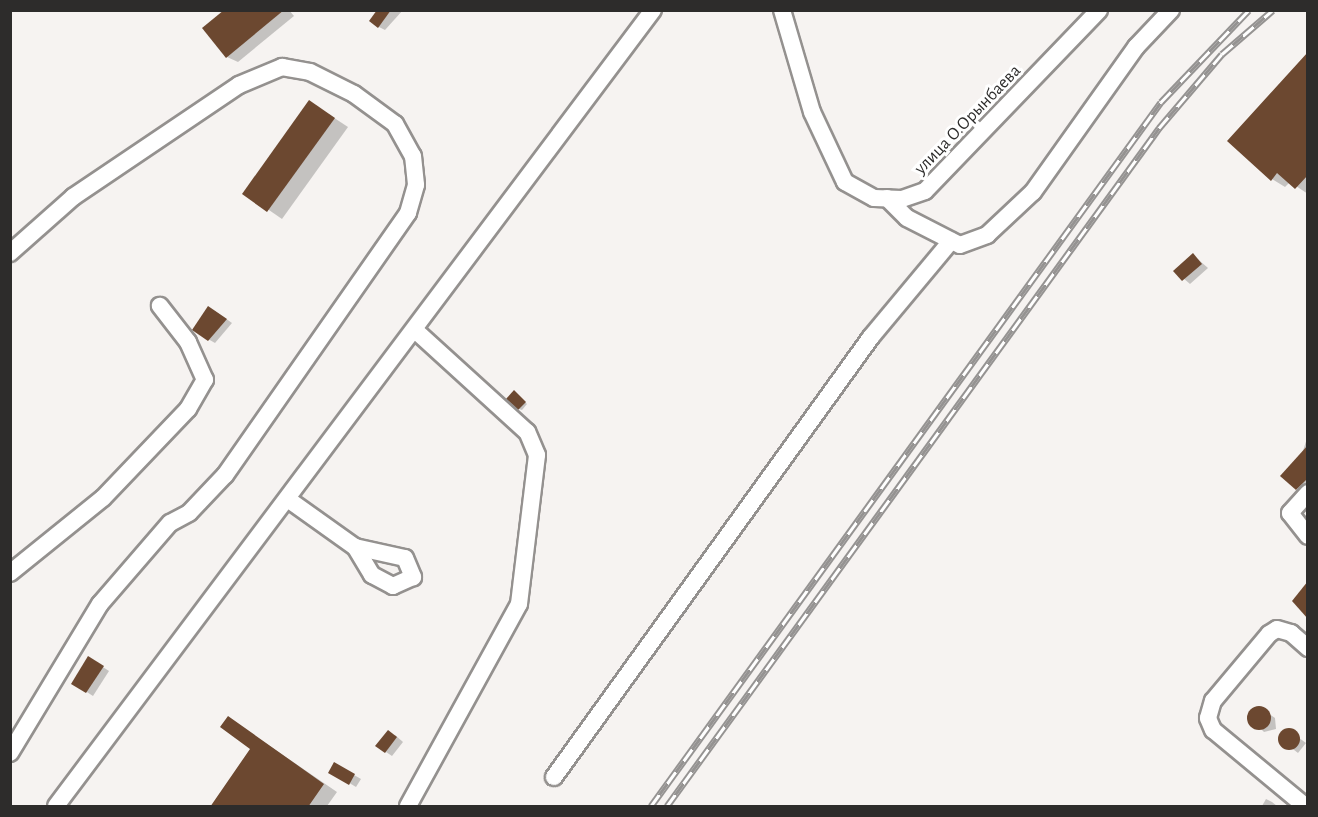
<!DOCTYPE html>
<meta charset="utf-8">
<style>
body{margin:0}
#map{position:relative;width:1318px;height:817px;overflow:hidden;background:#f6f3f1;font-family:"Alegreya Sans",sans-serif}
div>[style]{position:absolute}
.shadow>*{inset:0;background:#0003}
.building>*{inset:0;background:#6c4830}
.round{border-radius:50%}
.roads{filter:drop-shadow(2px 0 #94918f) drop-shadow(-2px 0 #94918f) drop-shadow(0 2px #94918f) drop-shadow(0 -2px #94918f)}
.minor>*{height:16px;margin:-8px;padding:0 8px;transform-origin:8px;border-radius:8px;background:#fff}
.rail>*{height:7px;margin-top:-3.5px;transform-origin:0;background:repeating-linear-gradient(90deg,#fff 0 14px,#959392 0 28px);box-sizing:border-box;border-block:2px solid #959392}
span{translate:-50% -50%;white-space:nowrap;text-align:center;line-height:1.15;-webkit-text-stroke:6px #fff;paint-order:stroke}
.street-label{font-size:18px;color:#2d2c2b}
.frame{position:absolute;inset:0;border:12px solid #2d2c2b;pointer-events:none}
</style>
<div id="map">
<div class="shadow">
<div style="clip-path:polygon(226px 10px,289px 10px,294px 16px,238px 62px,227px 57px)"></div>
<div style="clip-path:polygon(377px 10px,403px 10px,385px 30px,379px 27px)"></div>
<div style="clip-path:polygon(1308px 54px,1308px 194px,1290px 182px,1285px 187px,1272px 179px)"></div>
<div style="clip-path:polygon(310px 102px,348px 127px,282px 219px,244px 193px)"></div>
<div style="clip-path:polygon(1193px 255px,1208px 268px,1190px 284px,1175px 271px)"></div>
<div style="clip-path:polygon(215px 311px,232px 323px,215px 343px,208px 339px)"></div>
<div style="clip-path:polygon(516px 394px,527px 404px,522px 410px,519px 409px)"></div>
<div style="clip-path:polygon(1308px 435px,1308px 487px,1304px 493px,1282px 476px,1302px 454px)"></div>
<div style="clip-path:polygon(89px 658px,109px 671px,93px 696px,73px 683px)"></div>
<div style="clip-path:polygon(1261px 708px,1275px 718px,1276px 729px,1264px 732px,1249px 717px)"></div>
<div style="clip-path:polygon(229px 718px,337px 792px,327px 806px,212px 806px,252px 749px)"></div>
<div style="clip-path:polygon(1288px 730px,1306px 743px,1298px 753px,1280px 739px)"></div>
<div style="clip-path:polygon(395px 735px,403px 742px,392px 756px,386px 752px)"></div>
<div style="clip-path:polygon(335px 764px,361px 779px,356px 787px,331px 772px)"></div>
<div style="clip-path:polygon(1266px 799px,1272px 802px,1277px 806px,1262px 806px)"></div>
</div>
<div class="building">
<div style="clip-path:polygon(224px 10px,284px 10px,226px 58px,202px 28px)"></div>
<div style="clip-path:polygon(377px 10px,391px 10px,378px 28px,369px 21px)"></div>
<div style="clip-path:polygon(1308px 52px,1308px 175px,1295px 189px,1277px 173px,1271px 181px,1227px 141px)"></div>
<div style="clip-path:polygon(309px 100px,335px 118px,267px 212px,242px 194px)"></div>
<div style="clip-path:polygon(1193px 253px,1202px 264px,1182px 281px,1173px 271px)"></div>
<div style="clip-path:polygon(208px 306px,227px 319px,208px 341px,192px 330px)"></div>
<div style="clip-path:polygon(514px 390px,526px 402px,518px 410px,506px 399px)"></div>
<div style="clip-path:polygon(1308px 445px,1308px 478px,1296px 490px,1280px 476px)"></div>
<div style="clip-path:polygon(1308px 581px,1308px 619px,1292px 601px)"></div>
<div style="clip-path:polygon(88px 656px,104px 666px,86px 693px,71px 684px)"></div>
<div class="round" style="left:1247px;top:706px;width:24px;height:24px"></div>
<div style="clip-path:polygon(228px 716px,324px 784px,308px 807px,210px 807px,250px 749px,220px 727px)"></div>
<div class="round" style="left:1278px;top:728px;width:22px;height:22px"></div>
<div style="clip-path:polygon(388px 730px,397px 737px,385px 753px,375px 746px)"></div>
<div style="clip-path:polygon(334px 762px,355px 774px,349px 785px,328px 773px)"></div>
</div>
<div class="roads">
<div class="minor">
<div style="left:782px;top:10px;width:106px;rotate:73.6deg"></div>
<div style="left:812px;top:112px;width:77px;rotate:64.8deg"></div>
<div style="left:845px;top:182px;width:33px;rotate:29deg"></div>
<div style="left:874px;top:198px;width:28px;rotate:2deg"></div>
<div style="left:902px;top:199px;width:24px;rotate:-19deg"></div>
<div style="left:925px;top:191px;width:251px;rotate:-46.1deg"></div>
<div style="left:887px;top:198px;width:28px;rotate:45deg"></div>
<div style="left:907px;top:218px;width:59px;rotate:27deg"></div>
<div style="left:960px;top:245px;width:29px;rotate:-20deg"></div>
<div style="left:987px;top:235px;width:63px;rotate:-43.1deg"></div>
<div style="left:1033px;top:192px;width:178px;rotate:-54.6deg"></div>
<div style="left:1136px;top:47px;width:51px;rotate:-46.6deg"></div>
<div style="left:10px;top:253px;width:84px;rotate:-41.6deg"></div>
<div style="left:73px;top:197px;width:200px;rotate:-34deg"></div>
<div style="left:239px;top:85px;width:47px;rotate:-22.7deg"></div>
<div style="left:282px;top:67px;width:28px;rotate:10deg"></div>
<div style="left:310px;top:72px;width:49px;rotate:26.6deg"></div>
<div style="left:354px;top:94px;width:51px;rotate:36.2deg"></div>
<div style="left:395px;top:124px;width:37px;rotate:61deg"></div>
<div style="left:413px;top:156px;width:29px;rotate:84deg"></div>
<div style="left:416px;top:185px;width:29px;rotate:106deg"></div>
<div style="left:408px;top:213px;width:320px;rotate:124.9deg"></div>
<div style="left:225px;top:475px;width:52px;rotate:133.5deg"></div>
<div style="left:189px;top:513px;width:21px;rotate:152deg"></div>
<div style="left:170px;top:523px;width:107px;rotate:130.8deg"></div>
<div style="left:100px;top:604px;width:174px;rotate:121.1deg"></div>
<div style="left:1308px;top:493px;width:27px;rotate:132deg"></div>
<div style="left:1290px;top:513px;width:29px;rotate:52deg"></div>
<div style="left:289px;top:500px;width:81px;rotate:35.5deg"></div>
<div style="left:355px;top:547px;width:51px;rotate:12.4deg"></div>
<div style="left:405px;top:558px;width:21px;rotate:67deg"></div>
<div style="left:413px;top:577px;width:22px;rotate:156deg"></div>
<div style="left:393px;top:586px;width:24px;rotate:-152deg"></div>
<div style="left:372px;top:575px;width:33px;rotate:-121deg"></div>
<div style="left:10px;top:573px;width:119px;rotate:-38.9deg"></div>
<div style="left:103px;top:498px;width:123px;rotate:-46.3deg"></div>
<div style="left:188px;top:409px;width:34px;rotate:-60deg"></div>
<div style="left:205px;top:380px;width:42px;rotate:-114.1deg"></div>
<div style="left:188px;top:342px;width:46px;rotate:-127.9deg"></div>
<div style="left:554px;top:777px;width:542px;rotate:-54.23deg"></div>
<div style="left:871px;top:337px;width:125px;rotate:-50.2deg"></div>
<div style="left:56px;top:806px;width:995px;rotate:-53.13deg"></div>
<div style="left:408px;top:806px;width:230px;rotate:-61.2deg"></div>
<div style="left:519px;top:604px;width:150px;rotate:-83.1deg"></div>
<div style="left:537px;top:455px;width:25px;rotate:-113deg"></div>
<div style="left:527px;top:432px;width:151px;rotate:-137.7deg"></div>
<div style="left:1305px;top:806px;width:119px;rotate:-140.4deg"></div>
<div style="left:1213px;top:730px;width:13px;rotate:-113deg"></div>
<div style="left:1208px;top:718px;width:18px;rotate:-74deg"></div>
<div style="left:1213px;top:701px;width:87px;rotate:-50.1deg"></div>
<div style="left:1269px;top:634px;width:9px;rotate:-32deg"></div>
<div style="left:1277px;top:629px;width:15px;rotate:16deg"></div>
<div style="left:1291px;top:633px;width:23px;rotate:41deg"></div>
</div>
</div>
<div class="rail">
<div style="left:651px;top:806px;width:869px;rotate:-54.08deg"></div>
<div style="left:1161px;top:102px;width:127px;rotate:-46.3deg"></div>
<div style="left:667px;top:806px;width:838px;rotate:-54.03deg"></div>
<div style="left:1159px;top:128px;width:97px;rotate:-49.6deg"></div>
<div style="left:1222px;top:54px;width:67px;rotate:-40.8deg"></div>
</div>
<div class="street-label">
<span style="left:968px;top:120px;rotate:-46deg">улица О.Орынбаева</span>
</div>
<div class="frame"></div>
</div>
